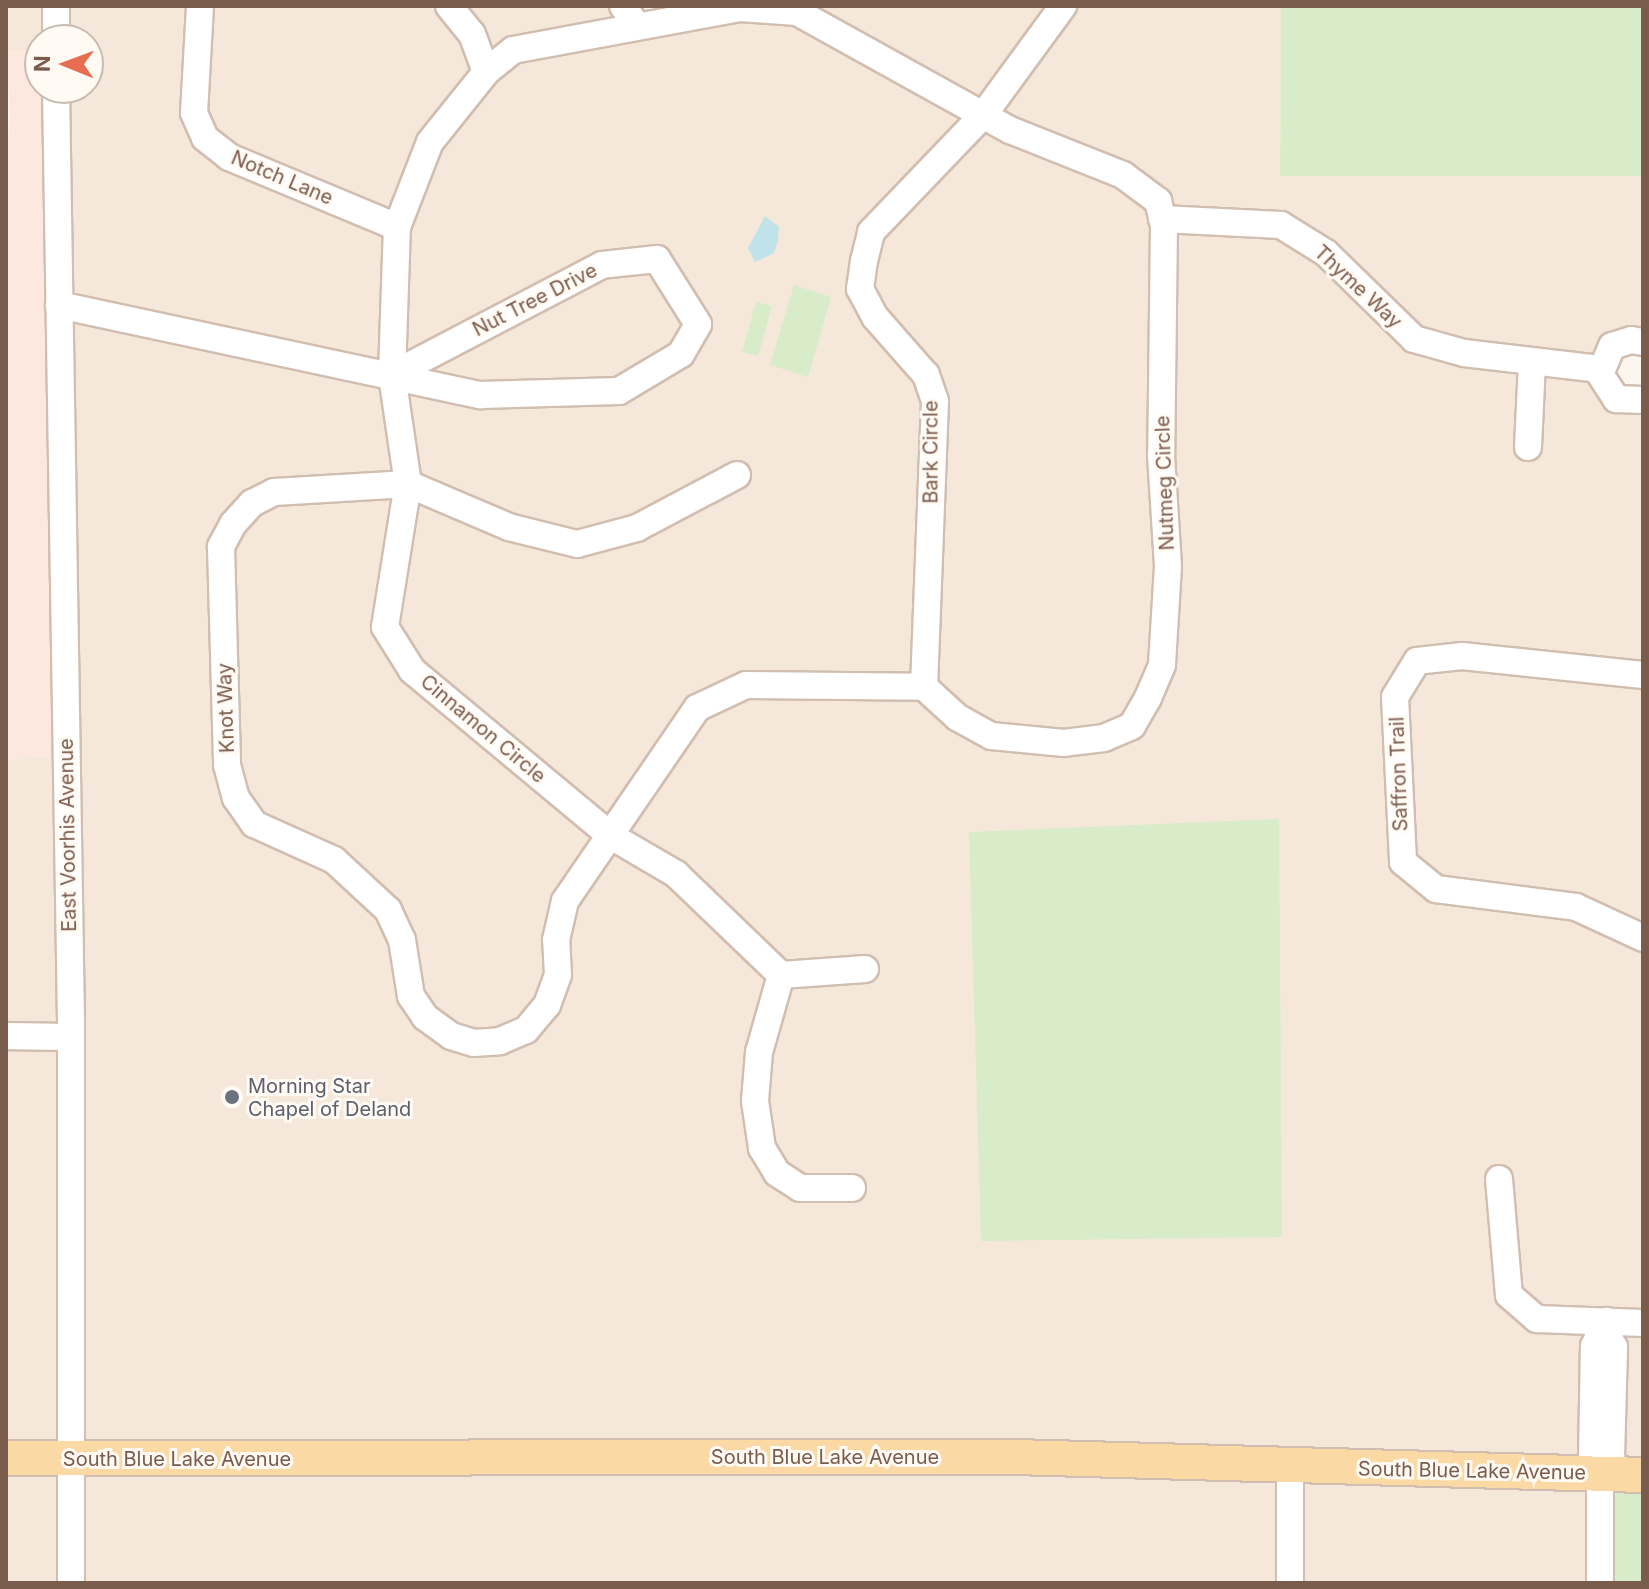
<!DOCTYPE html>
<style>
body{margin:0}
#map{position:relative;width:1649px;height:1589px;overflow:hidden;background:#fdf6ec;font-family:Inter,sans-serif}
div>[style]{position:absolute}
.residential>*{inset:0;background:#f5e8da}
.commercial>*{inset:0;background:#fde8e0}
.green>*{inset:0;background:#d8ecc9}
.water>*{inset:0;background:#bfe3e8}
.roads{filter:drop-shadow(2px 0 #d1beb0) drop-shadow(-2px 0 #d1beb0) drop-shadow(0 2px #d1beb0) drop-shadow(0 -2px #d1beb0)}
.minor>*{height:26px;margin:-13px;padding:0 13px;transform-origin:13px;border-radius:13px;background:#fff}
.major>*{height:34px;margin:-17px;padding:0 17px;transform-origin:17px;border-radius:17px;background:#fbd9a5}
.dots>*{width:22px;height:22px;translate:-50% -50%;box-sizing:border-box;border:4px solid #fffaf3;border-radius:50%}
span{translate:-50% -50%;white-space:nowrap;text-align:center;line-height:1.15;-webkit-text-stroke:6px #fffaf3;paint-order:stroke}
.street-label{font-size:20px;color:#7a5c4d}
.worship-label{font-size:20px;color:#5b616d}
.left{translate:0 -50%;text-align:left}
.frame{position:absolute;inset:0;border:8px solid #7a5c4d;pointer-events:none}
.north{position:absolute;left:24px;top:24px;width:80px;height:80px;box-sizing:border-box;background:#fffaf3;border:2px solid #cabbb1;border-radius:50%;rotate:271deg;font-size:22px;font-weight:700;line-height:32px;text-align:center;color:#7a5c4d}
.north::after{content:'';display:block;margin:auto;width:28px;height:36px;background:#e76f51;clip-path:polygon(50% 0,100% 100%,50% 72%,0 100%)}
</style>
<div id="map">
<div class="residential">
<div style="clip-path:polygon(6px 6px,44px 6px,40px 50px,6px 50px)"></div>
<div style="clip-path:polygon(68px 6px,187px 6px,182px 116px,384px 233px,380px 361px,71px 296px,68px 88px,88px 88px,88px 40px,68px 40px)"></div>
<div style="clip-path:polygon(212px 6px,427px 6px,439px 11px,461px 39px,473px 70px,390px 212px,236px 148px,216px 132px,206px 111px)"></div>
<div style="clip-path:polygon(464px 6px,608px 6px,617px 19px,492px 53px)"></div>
<div style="clip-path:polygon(816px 6px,1051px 6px,981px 99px)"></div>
<div style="clip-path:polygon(1075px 6px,1281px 6px,1280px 176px,1643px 176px,1643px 331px,1602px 340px,1590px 358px,1466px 343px,1421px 330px,1336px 245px,1172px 209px,1001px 111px,1071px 18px)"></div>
<div style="clip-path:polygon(741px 19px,793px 22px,965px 116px,861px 225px,852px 258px,922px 402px,911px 676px,746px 675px,608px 819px,422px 663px,398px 625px,418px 499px,579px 554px,642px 538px,753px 479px,740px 461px,632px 519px,577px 533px,514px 517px,419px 477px,406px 389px,620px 402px,709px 329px,655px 248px,404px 356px,409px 229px,441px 147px,494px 81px,519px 60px)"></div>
<div style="clip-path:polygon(986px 128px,1117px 184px,1147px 207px,1150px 220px,1149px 455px,1156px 567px,1151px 663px,1123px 718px,1100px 728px,1064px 732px,995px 726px,964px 709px,936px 683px,946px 398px,873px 287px,882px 236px)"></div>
<div style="clip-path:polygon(1176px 230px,1277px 235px,1318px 261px,1405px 346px,1520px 372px,1515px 457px,1539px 457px,1544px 375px,1589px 379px,1600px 400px,1612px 409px,1643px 411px,1643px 664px,1580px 654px,1460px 646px,1407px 657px,1390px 862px,1572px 917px,1643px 950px,1643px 1312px,1542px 1308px,1520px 1290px,1510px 1168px,1486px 1169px,1496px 1296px,1593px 1331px,1589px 1463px,83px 1448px,71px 318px,381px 383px,394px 475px,223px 517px,224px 800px,327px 868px,378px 915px,390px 942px,399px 997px,505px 1051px,568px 941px,577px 905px,615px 851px,669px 882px,768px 978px,743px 1100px,801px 1199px,864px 1198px,864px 1177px,804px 1178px,786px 1166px,773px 1145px,767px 1101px,771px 1054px,790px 987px,879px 978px,876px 957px,787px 965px,627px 832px,705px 716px,749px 696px,918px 698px,948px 725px,1110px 748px,1174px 669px,1180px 567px,1173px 455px)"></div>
<div style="clip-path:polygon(651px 270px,684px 324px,671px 347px,615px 381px,482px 384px,423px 371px,607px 275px)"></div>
<div style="clip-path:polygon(394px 496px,373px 625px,595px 837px,536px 1000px,518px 1022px,497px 1031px,475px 1032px,457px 1026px,434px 1010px,422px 992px,414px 939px,263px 816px,247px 793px,239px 764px,233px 549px,243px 529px,277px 502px)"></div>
<div style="clip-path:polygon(1462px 667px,1643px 685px,1643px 926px,1441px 879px,1414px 858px,1408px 700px,1425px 671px)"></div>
<div style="clip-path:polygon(54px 757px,59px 1026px,6px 1026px,6px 759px)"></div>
<div style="clip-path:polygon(6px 1047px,59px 1047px,59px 1448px,6px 1447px)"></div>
<div style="clip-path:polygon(1618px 1332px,1643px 1333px,1643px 1464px,1613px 1463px)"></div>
<div style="clip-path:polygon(1015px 1468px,1278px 1477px,1277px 1583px,83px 1583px,83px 1470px)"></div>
<div style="clip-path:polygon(6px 1469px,59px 1470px,59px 1583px,6px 1583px)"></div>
<div style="clip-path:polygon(1302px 1478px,1586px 1484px,1587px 1583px,1302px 1583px)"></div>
</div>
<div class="commercial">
<div style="clip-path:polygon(6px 50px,40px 50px,40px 88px,44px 88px,54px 757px,6px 759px,6px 167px,10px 117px)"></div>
</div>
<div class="green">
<div style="clip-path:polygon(1281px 6px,1643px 6px,1643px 176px,1280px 176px)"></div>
<div style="clip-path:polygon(794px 285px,831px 297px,808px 377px,770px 365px)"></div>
<div style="clip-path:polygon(756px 302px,772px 306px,758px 356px,742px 352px)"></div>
<div style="clip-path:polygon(1279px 819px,1282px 1237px,981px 1241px,969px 832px)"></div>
<div style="clip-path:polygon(1610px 1485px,1643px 1485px,1643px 1583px,1611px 1583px)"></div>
</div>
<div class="water">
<div style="clip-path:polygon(765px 216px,779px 227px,778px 241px,774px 253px,755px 262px,748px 248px)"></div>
</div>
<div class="roads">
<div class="minor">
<div style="left:200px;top:6px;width:107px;rotate:93.2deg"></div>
<div style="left:194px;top:113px;width:27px;rotate:66deg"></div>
<div style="left:205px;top:138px;width:31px;rotate:38deg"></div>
<div style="left:229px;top:157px;width:182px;rotate:22.6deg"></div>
<div style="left:449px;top:6px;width:36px;rotate:51deg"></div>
<div style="left:472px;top:34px;width:40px;rotate:69.8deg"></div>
<div style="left:623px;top:6px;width:24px;rotate:55deg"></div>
<div style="left:56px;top:40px;width:34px;rotate:-90deg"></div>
<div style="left:56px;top:88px;width:933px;rotate:89.08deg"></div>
<div style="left:71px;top:1021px;width:562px;rotate:90deg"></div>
<div style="left:1162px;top:219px;width:119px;rotate:2.9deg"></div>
<div style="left:1281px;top:225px;width:53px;rotate:31.9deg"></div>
<div style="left:1326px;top:253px;width:123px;rotate:44.3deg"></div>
<div style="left:1414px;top:339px;width:52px;rotate:15.6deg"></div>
<div style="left:1464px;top:353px;width:137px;rotate:6.7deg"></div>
<div style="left:59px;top:305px;width:431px;rotate:12.1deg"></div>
<div style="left:480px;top:395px;width:139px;rotate:-1.6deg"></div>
<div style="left:619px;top:391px;width:72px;rotate:-30.8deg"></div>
<div style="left:681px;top:354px;width:34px;rotate:-60deg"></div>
<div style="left:698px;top:324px;width:77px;rotate:-122.2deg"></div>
<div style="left:657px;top:259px;width:55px;rotate:173.8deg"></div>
<div style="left:602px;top:265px;width:237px;rotate:152.4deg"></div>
<div style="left:1643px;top:342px;width:12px;rotate:-171deg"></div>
<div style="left:1631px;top:340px;width:20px;rotate:162deg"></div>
<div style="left:1612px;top:346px;width:30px;rotate:113deg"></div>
<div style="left:1600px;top:374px;width:30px;rotate:57deg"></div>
<div style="left:1616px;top:399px;width:27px;rotate:2deg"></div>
<div style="left:1528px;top:447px;width:84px;rotate:-87.3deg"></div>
<div style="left:737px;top:475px;width:113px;rotate:152.1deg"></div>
<div style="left:637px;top:528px;width:62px;rotate:165.1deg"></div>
<div style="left:577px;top:544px;width:70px;rotate:-166deg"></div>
<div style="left:509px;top:527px;width:110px;rotate:-156.9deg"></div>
<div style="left:408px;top:484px;width:134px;rotate:176.6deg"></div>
<div style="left:274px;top:492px;width:25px;rotate:153deg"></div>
<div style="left:252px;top:503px;width:28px;rotate:132deg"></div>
<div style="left:233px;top:524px;width:26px;rotate:118deg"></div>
<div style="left:221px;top:547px;width:218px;rotate:88.4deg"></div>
<div style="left:227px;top:765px;width:34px;rotate:75deg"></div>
<div style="left:236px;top:798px;width:32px;rotate:55deg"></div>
<div style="left:254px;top:824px;width:88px;rotate:24.2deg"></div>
<div style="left:334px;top:860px;width:74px;rotate:42.8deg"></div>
<div style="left:388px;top:910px;width:33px;rotate:65deg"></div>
<div style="left:402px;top:940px;width:57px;rotate:80.9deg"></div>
<div style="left:411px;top:996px;width:25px;rotate:56deg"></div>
<div style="left:425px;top:1017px;width:32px;rotate:36deg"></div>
<div style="left:451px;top:1036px;width:24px;rotate:17deg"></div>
<div style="left:474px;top:1043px;width:26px;rotate:-4deg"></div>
<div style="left:500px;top:1041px;width:28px;rotate:-23deg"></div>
<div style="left:526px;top:1030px;width:33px;rotate:-50deg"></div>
<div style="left:547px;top:1005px;width:32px;rotate:-70deg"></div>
<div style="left:558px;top:975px;width:35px;rotate:-93deg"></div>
<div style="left:556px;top:940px;width:40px;rotate:-77deg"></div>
<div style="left:565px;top:901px;width:234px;rotate:-55.6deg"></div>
<div style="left:697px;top:708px;width:54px;rotate:-25.1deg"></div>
<div style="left:746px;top:685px;width:178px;rotate:0.6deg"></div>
<div style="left:924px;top:687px;width:286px;rotate:-87.8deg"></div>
<div style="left:935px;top:401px;width:28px;rotate:-109deg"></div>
<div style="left:926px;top:375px;width:77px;rotate:-131.3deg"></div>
<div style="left:875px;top:317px;width:32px;rotate:-118deg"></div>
<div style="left:860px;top:289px;width:28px;rotate:-82deg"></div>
<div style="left:864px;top:261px;width:30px;rotate:-76deg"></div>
<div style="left:871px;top:232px;width:163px;rotate:-46.2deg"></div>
<div style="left:984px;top:114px;width:134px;rotate:-53.8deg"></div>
<div style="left:1643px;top:675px;width:182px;rotate:-174deg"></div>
<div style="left:1462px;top:656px;width:45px;rotate:173.7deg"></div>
<div style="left:1417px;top:661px;width:42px;rotate:121.4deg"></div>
<div style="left:1395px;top:697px;width:165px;rotate:87.2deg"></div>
<div style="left:1403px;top:862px;width:43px;rotate:39.3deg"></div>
<div style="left:1436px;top:889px;width:141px;rotate:7.3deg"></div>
<div style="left:1576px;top:907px;width:74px;rotate:24.8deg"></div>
<div style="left:865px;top:969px;width:84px;rotate:175.9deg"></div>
<div style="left:781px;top:975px;width:146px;rotate:-136.1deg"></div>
<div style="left:676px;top:874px;width:75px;rotate:-149.7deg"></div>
<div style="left:611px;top:836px;width:259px;rotate:-140.2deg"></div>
<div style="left:412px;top:670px;width:51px;rotate:-122.1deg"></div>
<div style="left:385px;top:627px;width:145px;rotate:-80.9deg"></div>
<div style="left:408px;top:484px;width:110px;rotate:-98.4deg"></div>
<div style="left:392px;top:375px;width:148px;rotate:-88.1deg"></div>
<div style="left:397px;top:227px;width:91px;rotate:-68.8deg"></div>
<div style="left:430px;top:142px;width:90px;rotate:-51.3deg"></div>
<div style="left:486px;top:72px;width:35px;rotate:-39deg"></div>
<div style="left:513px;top:50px;width:231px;rotate:-10.5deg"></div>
<div style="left:740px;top:8px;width:57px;rotate:4deg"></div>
<div style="left:797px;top:12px;width:244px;rotate:29deg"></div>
<div style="left:1010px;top:130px;width:122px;rotate:21.7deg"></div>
<div style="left:1123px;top:175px;width:44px;rotate:36.6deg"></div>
<div style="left:1158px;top:201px;width:25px;rotate:76deg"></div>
<div style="left:1164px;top:225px;width:230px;rotate:90.7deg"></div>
<div style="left:1161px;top:455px;width:111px;rotate:86.4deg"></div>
<div style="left:1168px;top:566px;width:99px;rotate:93.5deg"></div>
<div style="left:1162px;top:665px;width:36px;rotate:113deg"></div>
<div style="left:1148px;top:698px;width:32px;rotate:120deg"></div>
<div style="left:1132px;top:726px;width:30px;rotate:157deg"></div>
<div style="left:1104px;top:738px;width:40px;rotate:172.9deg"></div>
<div style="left:1064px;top:743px;width:73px;rotate:-174.5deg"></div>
<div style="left:991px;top:736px;width:39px;rotate:-151deg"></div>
<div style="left:957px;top:717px;width:45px;rotate:-137.7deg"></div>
<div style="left:781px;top:975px;width:80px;rotate:105.9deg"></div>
<div style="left:759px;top:1052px;width:49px;rotate:94.7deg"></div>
<div style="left:755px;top:1101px;width:48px;rotate:81.5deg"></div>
<div style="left:762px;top:1148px;width:29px;rotate:59deg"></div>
<div style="left:777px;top:1173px;width:27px;rotate:33deg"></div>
<div style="left:800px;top:1188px;width:52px"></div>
<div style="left:6px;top:1036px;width:65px;rotate:0.9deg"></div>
<div style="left:1499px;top:1179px;width:116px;rotate:85.1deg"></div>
<div style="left:1509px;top:1295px;width:37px;rotate:41deg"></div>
<div style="left:1537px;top:1319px;width:106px;rotate:2.2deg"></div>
<div style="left:1600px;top:1465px;width:14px;rotate:-36deg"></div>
<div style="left:1611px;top:1457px;width:110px;rotate:-88.4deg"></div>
<div style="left:1614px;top:1347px;width:18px;rotate:-119deg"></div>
<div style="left:1290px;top:1583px;width:116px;rotate:-90deg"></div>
<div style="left:1600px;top:1583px;width:118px;rotate:-90deg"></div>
<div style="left:1600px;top:1465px;width:11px;rotate:-139deg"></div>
<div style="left:1592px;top:1458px;width:112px;rotate:-89deg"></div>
<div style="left:1594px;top:1346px;width:28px;rotate:-64deg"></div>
</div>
<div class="major">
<div style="left:6px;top:1458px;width:1009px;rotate:-0.06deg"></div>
<div style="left:1015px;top:1457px;width:628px;rotate:1.64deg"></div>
</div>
</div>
<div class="dots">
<div style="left:232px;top:1097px;background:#6b7280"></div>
</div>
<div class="street-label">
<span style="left:282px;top:178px;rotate:23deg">Notch Lane</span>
<span style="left:1358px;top:287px;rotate:43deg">Thyme Way</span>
<span style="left:535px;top:300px;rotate:-27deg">Nut Tree Drive</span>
<span style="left:931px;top:452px;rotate:-90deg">Bark Circle</span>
<span style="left:1165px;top:483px;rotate:-92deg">Nutmeg Circle</span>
<span style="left:226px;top:708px;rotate:-92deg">Knot Way</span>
<span style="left:483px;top:729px;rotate:40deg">Cinnamon Circle</span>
<span style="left:1399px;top:774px;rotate:-92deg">Saffron Trail</span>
<span style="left:68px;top:835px;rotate:-91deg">East Voorhis Avenue</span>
<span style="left:825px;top:1457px">South Blue Lake Avenue</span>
<span style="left:177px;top:1459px">South Blue Lake Avenue</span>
<span style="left:1472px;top:1471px;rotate:1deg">South Blue Lake Avenue</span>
</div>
<div class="worship-label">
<span class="left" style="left:248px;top:1098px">Morning Star<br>Chapel of Deland</span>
</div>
<div class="frame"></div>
<div class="north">N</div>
</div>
